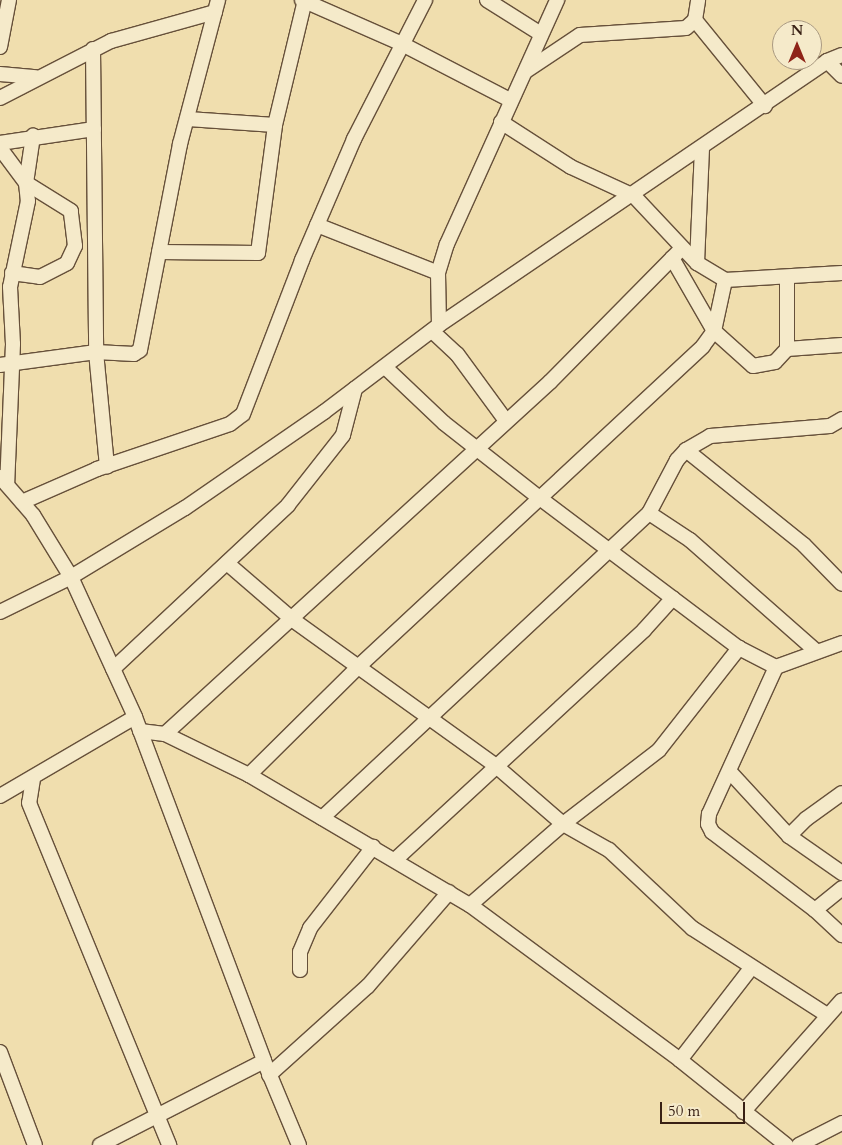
<!DOCTYPE html>
<style>
body{margin:0}
#map{position:relative;width:842px;height:1145px;overflow:hidden;background:#f0deae;font-family:Cardo,serif}
div>[style]{position:absolute}
.roads{filter:drop-shadow(1px 0 #66503a) drop-shadow(-1px 0 #66503a) drop-shadow(0 1px #66503a) drop-shadow(0 -1px #66503a)}
.street>*{height:14px;margin:-7px;padding:0 7px;transform-origin:7px;border-radius:7px;background:#f5eaca}
span{translate:-50% -50%;white-space:nowrap;text-align:center;line-height:1.15;-webkit-text-stroke:4px #f5eaca;paint-order:stroke}
.north{position:absolute;left:772px;top:20px;width:50px;height:50px;box-sizing:border-box;background:#f5eaca;border:1px solid #a99981;border-radius:50%;rotate:0deg;font-size:14px;font-weight:700;line-height:20px;text-align:center;color:#382014}
.north::after{content:'';display:block;margin:auto;width:18px;height:22px;background:#8f2418;clip-path:polygon(50% 0,100% 100%,50% 72%,0 100%)}
.scale{position:absolute;left:660px;top:1102px;width:85px;height:22px;box-sizing:border-box;border:2px solid #382014;border-top:0;padding-left:6px;font-size:15px;line-height:18px;white-space:nowrap;color:#382014;-webkit-text-stroke:4px #f5eaca;paint-order:stroke}
</style>
<div id="map">
<div class="roads">
<div class="street">
<div style="left:302px;top:0;width:109px;rotate:23.7deg"></div>
<div style="left:402px;top:44px;width:122px;rotate:27.4deg"></div>
<div style="left:487px;top:0;width:64px;rotate:32.2deg"></div>
<div style="left:695px;top:20px;width:111px;rotate:50.9deg"></div>
<div style="left:0;top:47px;width:48px;rotate:-79.2deg"></div>
<div style="left:93px;top:49px;width:303px;rotate:89.4deg"></div>
<div style="left:96px;top:352px;width:115px;rotate:84.5deg"></div>
<div style="left:827px;top:61px;width:21px;rotate:45deg"></div>
<div style="left:526px;top:71px;width:65px;rotate:-33.7deg"></div>
<div style="left:580px;top:35px;width:106px;rotate:-3.8deg"></div>
<div style="left:686px;top:28px;width:12px;rotate:-42deg"></div>
<div style="left:695px;top:20px;width:20px;rotate:-81deg"></div>
<div style="left:0;top:74px;width:36px;rotate:5deg"></div>
<div style="left:0;top:98px;width:125px;rotate:-27.2deg"></div>
<div style="left:111px;top:41px;width:108px;rotate:-15.6deg"></div>
<div style="left:188px;top:119px;width:87px;rotate:3.9deg"></div>
<div style="left:501px;top:122px;width:83px;rotate:32.7deg"></div>
<div style="left:571px;top:167px;width:69px;rotate:24.7deg"></div>
<div style="left:634px;top:196px;width:92px;rotate:46.8deg"></div>
<div style="left:697px;top:263px;width:33px;rotate:31deg"></div>
<div style="left:725px;top:280px;width:117px;rotate:-3.4deg"></div>
<div style="left:0;top:143px;width:95px;rotate:-8.5deg"></div>
<div style="left:0;top:148px;width:44px;rotate:53.4deg"></div>
<div style="left:26px;top:183px;width:18px;rotate:84deg"></div>
<div style="left:28px;top:201px;width:88px;rotate:101.8deg"></div>
<div style="left:10px;top:287px;width:57px;rotate:87deg"></div>
<div style="left:13px;top:344px;width:141px;rotate:92.4deg"></div>
<div style="left:317px;top:225px;width:130px;rotate:21.6deg"></div>
<div style="left:159px;top:252px;width:99px;rotate:0.6deg"></div>
<div style="left:258px;top:253px;width:129px;rotate:-82.4deg"></div>
<div style="left:275px;top:125px;width:129px;rotate:-76.5deg"></div>
<div style="left:672px;top:258px;width:84px;rotate:60.1deg"></div>
<div style="left:714px;top:331px;width:52px;rotate:41.9deg"></div>
<div style="left:753px;top:366px;width:22px;rotate:-10deg"></div>
<div style="left:775px;top:362px;width:18px;rotate:-47deg"></div>
<div style="left:787px;top:349px;width:71px;rotate:-90deg"></div>
<div style="left:697px;top:263px;width:114px;rotate:-87.5deg"></div>
<div style="left:12px;top:273px;width:28px;rotate:8deg"></div>
<div style="left:40px;top:277px;width:30px;rotate:-27deg"></div>
<div style="left:67px;top:263px;width:19px;rotate:-65deg"></div>
<div style="left:75px;top:246px;width:35px;rotate:-97deg"></div>
<div style="left:71px;top:211px;width:53px;rotate:-148.1deg"></div>
<div style="left:26px;top:183px;width:48px;rotate:-81.5deg"></div>
<div style="left:439px;top:325px;width:52px;rotate:-91.1deg"></div>
<div style="left:438px;top:273px;width:30px;rotate:-73deg"></div>
<div style="left:447px;top:244px;width:268px;rotate:-65.7deg"></div>
<div style="left:432px;top:331px;width:34px;rotate:43deg"></div>
<div style="left:457px;top:354px;width:83px;rotate:53.8deg"></div>
<div style="left:787px;top:349px;width:55px;rotate:-4.2deg"></div>
<div style="left:0;top:365px;width:97px;rotate:-7.7deg"></div>
<div style="left:96px;top:352px;width:38px;rotate:3deg"></div>
<div style="left:134px;top:354px;width:7px;rotate:-34deg"></div>
<div style="left:140px;top:350px;width:210px;rotate:-79deg"></div>
<div style="left:180px;top:144px;width:149px;rotate:-75.2deg"></div>
<div style="left:385px;top:367px;width:81px;rotate:43.5deg"></div>
<div style="left:444px;top:423px;width:123px;rotate:38.1deg"></div>
<div style="left:541px;top:499px;width:248px;rotate:37deg"></div>
<div style="left:739px;top:648px;width:42px;rotate:27.2deg"></div>
<div style="left:686px;top:450px;width:151px;rotate:38.8deg"></div>
<div style="left:804px;top:545px;width:54px;rotate:45.7deg"></div>
<div style="left:0;top:477px;width:50px;rotate:49deg"></div>
<div style="left:33px;top:515px;width:73px;rotate:58.5deg"></div>
<div style="left:71px;top:577px;width:154px;rotate:65.4deg"></div>
<div style="left:135px;top:717px;width:367px;rotate:69.4deg"></div>
<div style="left:264px;top:1061px;width:91px;rotate:67.4deg"></div>
<div style="left:22px;top:502px;width:82px;rotate:-23.7deg"></div>
<div style="left:97px;top:469px;width:140px;rotate:-18.7deg"></div>
<div style="left:230px;top:424px;width:16px;rotate:-38deg"></div>
<div style="left:243px;top:414px;width:165px;rotate:-69deg"></div>
<div style="left:302px;top:260px;width:132px;rotate:-66.7deg"></div>
<div style="left:354px;top:139px;width:156px;rotate:-62.9deg"></div>
<div style="left:649px;top:513px;width:49px;rotate:33.4deg"></div>
<div style="left:690px;top:540px;width:168px;rotate:41.4deg"></div>
<div style="left:227px;top:563px;width:87px;rotate:40.8deg"></div>
<div style="left:293px;top:620px;width:250px;rotate:35.7deg"></div>
<div style="left:496px;top:766px;width:89px;rotate:40.9deg"></div>
<div style="left:563px;top:824px;width:53px;rotate:29.5deg"></div>
<div style="left:609px;top:850px;width:114px;rotate:43.2deg"></div>
<div style="left:692px;top:928px;width:161px;rotate:32.8deg"></div>
<div style="left:0;top:612px;width:79px;rotate:-26.2deg"></div>
<div style="left:71px;top:577px;width:133px;rotate:-31.2deg"></div>
<div style="left:185px;top:508px;width:169px;rotate:-34.6deg"></div>
<div style="left:324px;top:412px;width:144px;rotate:-37.1deg"></div>
<div style="left:439px;top:325px;width:469px;rotate:-34.2deg"></div>
<div style="left:827px;top:61px;width:16px;rotate:-22deg"></div>
<div style="left:842px;top:643px;width:70px;rotate:160deg"></div>
<div style="left:776px;top:667px;width:162px;rotate:114.5deg"></div>
<div style="left:709px;top:814px;width:10px;rotate:96deg"></div>
<div style="left:708px;top:824px;width:9px;rotate:63deg"></div>
<div style="left:712px;top:832px;width:129px;rotate:37.1deg"></div>
<div style="left:815px;top:910px;width:37px;rotate:43deg"></div>
<div style="left:113px;top:669px;width:240px;rotate:-43.1deg"></div>
<div style="left:288px;top:505px;width:89px;rotate:-51.8deg"></div>
<div style="left:343px;top:435px;width:48px;rotate:-75.4deg"></div>
<div style="left:140px;top:731px;width:25px;rotate:7deg"></div>
<div style="left:165px;top:734px;width:93px;rotate:26deg"></div>
<div style="left:249px;top:775px;width:256px;rotate:30.5deg"></div>
<div style="left:470px;top:905px;width:261px;rotate:36.4deg"></div>
<div style="left:680px;top:1060px;width:136px;rotate:38.7deg"></div>
<div style="left:165px;top:734px;width:522px;rotate:-42.44deg"></div>
<div style="left:550px;top:382px;width:188px;rotate:-45.4deg"></div>
<div style="left:730px;top:772px;width:87px;rotate:47.3deg"></div>
<div style="left:789px;top:836px;width:65px;rotate:34.9deg"></div>
<div style="left:249px;top:775px;width:153px;rotate:-44.7deg"></div>
<div style="left:358px;top:667px;width:471px;rotate:-42.9deg"></div>
<div style="left:703px;top:346px;width:19px;rotate:-54deg"></div>
<div style="left:714px;top:331px;width:52px;rotate:-77.8deg"></div>
<div style="left:33px;top:779px;width:24px;rotate:99deg"></div>
<div style="left:29px;top:803px;width:370px;rotate:67.7deg"></div>
<div style="left:0;top:796px;width:156px;rotate:-30.3deg"></div>
<div style="left:322px;top:818px;width:447px;rotate:-43deg"></div>
<div style="left:649px;top:513px;width:60px;rotate:-62.2deg"></div>
<div style="left:677px;top:460px;width:13px;rotate:-48deg"></div>
<div style="left:686px;top:450px;width:28px;rotate:-30deg"></div>
<div style="left:710px;top:436px;width:120px;rotate:-4.8deg"></div>
<div style="left:830px;top:426px;width:14px;rotate:-30deg"></div>
<div style="left:789px;top:836px;width:24px;rotate:-45deg"></div>
<div style="left:806px;top:819px;width:44px;rotate:-35.8deg"></div>
<div style="left:395px;top:860px;width:339px;rotate:-42.7deg"></div>
<div style="left:644px;top:630px;width:43px;rotate:-47.8deg"></div>
<div style="left:470px;top:905px;width:123px;rotate:-41.1deg"></div>
<div style="left:563px;top:824px;width:121px;rotate:-37.6deg"></div>
<div style="left:659px;top:750px;width:130px;rotate:-51.9deg"></div>
<div style="left:815px;top:910px;width:35px;rotate:-39deg"></div>
<div style="left:300px;top:970px;width:18px;rotate:-90deg"></div>
<div style="left:300px;top:952px;width:26px;rotate:-67deg"></div>
<div style="left:310px;top:928px;width:103px;rotate:-52.1deg"></div>
<div style="left:0;top:1052px;width:99px;rotate:69.4deg"></div>
<div style="left:680px;top:1060px;width:116px;rotate:-52.3deg"></div>
<div style="left:269px;top:1075px;width:133px;rotate:-42deg"></div>
<div style="left:368px;top:986px;width:124px;rotate:-49.2deg"></div>
<div style="left:743px;top:1112px;width:149px;rotate:-48.5deg"></div>
<div style="left:100px;top:1145px;width:184px;rotate:-27.1deg"></div>
<div style="left:799px;top:1145px;width:48px;rotate:-27.1deg"></div>
</div>
</div>
<div class="north">N</div>
<div class="scale">50 m</div>
</div>
